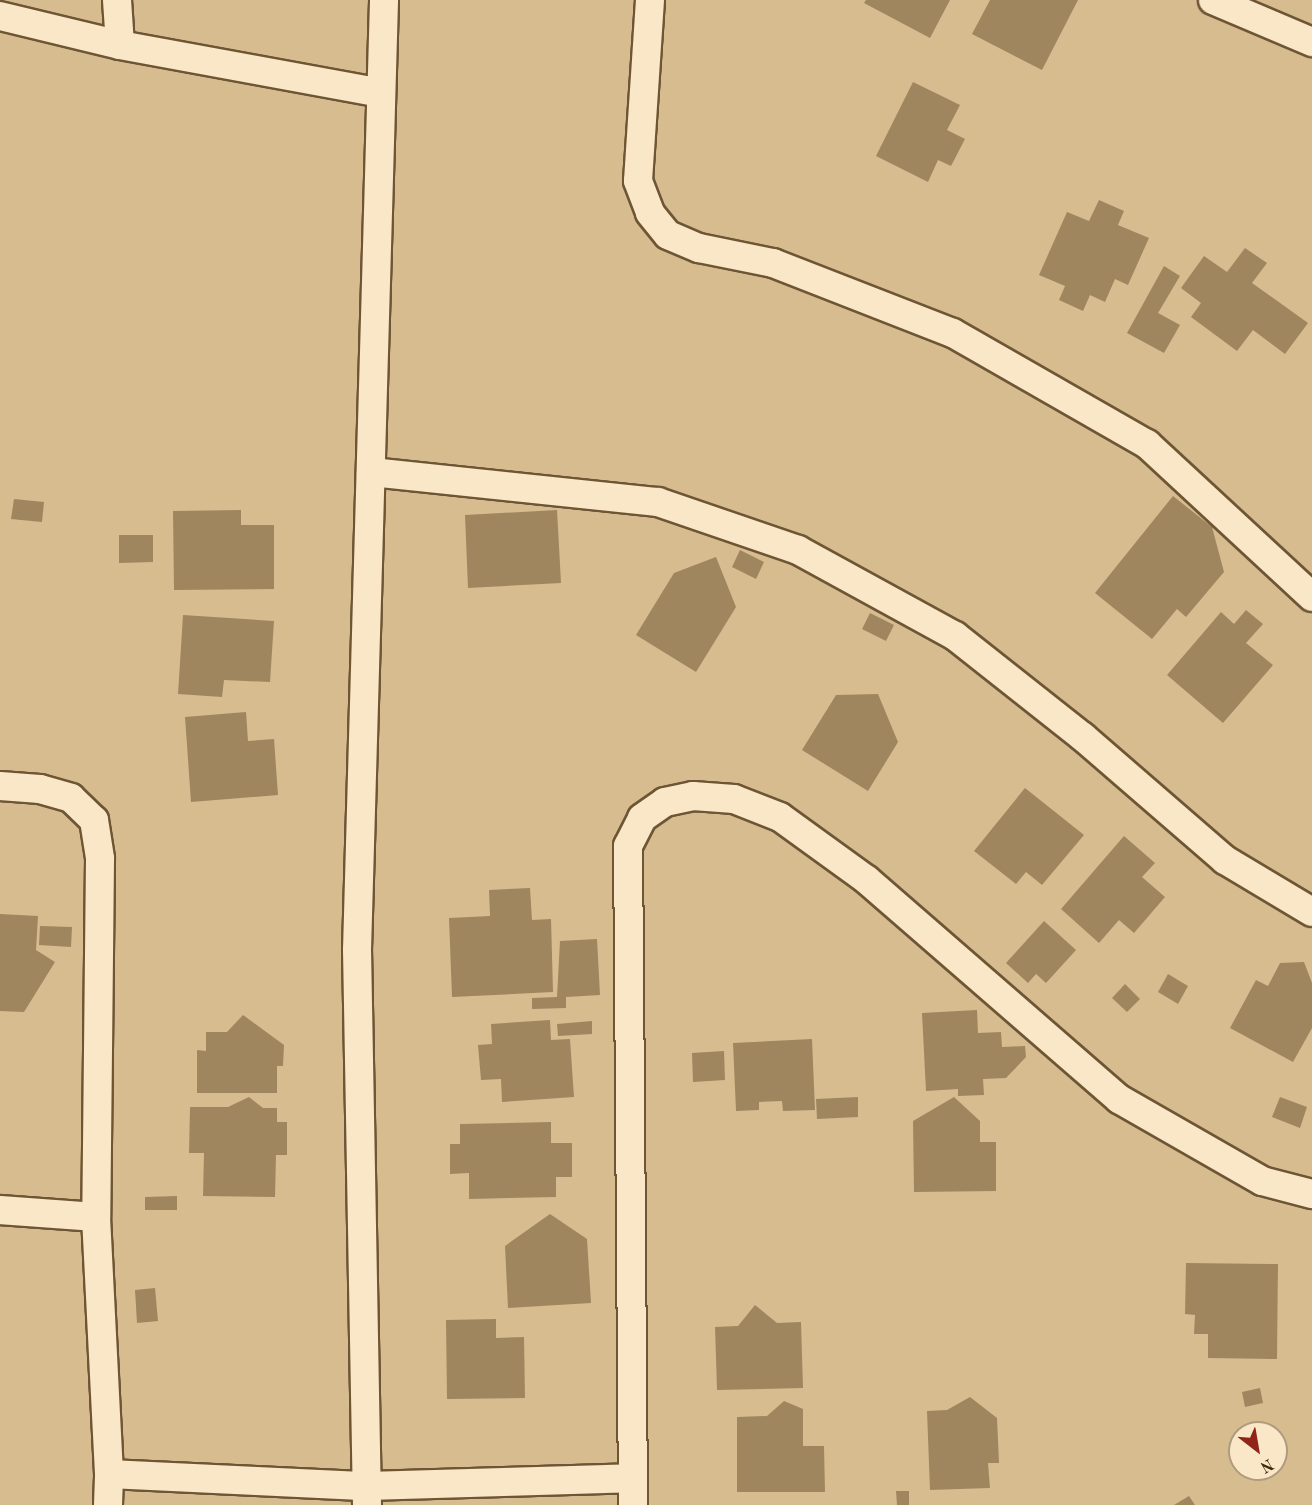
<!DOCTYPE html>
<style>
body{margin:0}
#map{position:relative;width:1312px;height:1505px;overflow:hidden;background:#f6daab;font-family:"Old Standard TT",serif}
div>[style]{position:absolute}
.green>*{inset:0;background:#d7bc90}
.building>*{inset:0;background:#9f865f}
.roads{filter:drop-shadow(2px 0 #6e5634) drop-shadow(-2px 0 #6e5634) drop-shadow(0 2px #6e5634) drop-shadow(0 -2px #6e5634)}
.minor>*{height:28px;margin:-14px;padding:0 14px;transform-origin:14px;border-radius:14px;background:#f9e7c8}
span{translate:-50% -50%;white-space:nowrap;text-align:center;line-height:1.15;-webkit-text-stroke:6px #f9e7c8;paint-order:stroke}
.north{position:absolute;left:1228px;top:1421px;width:60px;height:60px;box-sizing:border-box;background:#f9e7c8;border:2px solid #af9b7d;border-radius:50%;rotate:149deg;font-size:16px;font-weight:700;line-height:24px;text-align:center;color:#412a0c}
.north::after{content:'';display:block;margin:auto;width:21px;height:27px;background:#8f2418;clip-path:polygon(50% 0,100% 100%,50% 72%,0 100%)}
</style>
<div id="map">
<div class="green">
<div style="clip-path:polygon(evenodd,0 0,1312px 0,1312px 1505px,0 1505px,0 0,1240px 1433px,1276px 1433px,1276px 1469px,1240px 1469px,1240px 1433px)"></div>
</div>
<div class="building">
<div style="clip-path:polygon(866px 0,950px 0,930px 38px,864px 3px)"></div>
<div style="clip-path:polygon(990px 0,1078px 0,1042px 70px,972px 34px)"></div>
<div style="clip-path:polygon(913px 82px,960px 105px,947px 130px,965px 139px,951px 166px,938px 160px,928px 182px,876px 156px)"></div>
<div style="clip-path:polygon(1099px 200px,1124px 211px,1118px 225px,1149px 238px,1128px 285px,1115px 279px,1105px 302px,1090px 295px,1083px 311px,1059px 300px,1065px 286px,1039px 275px,1067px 212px,1089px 221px)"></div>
<div style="clip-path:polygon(1245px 248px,1267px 263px,1252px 283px,1308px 323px,1285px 354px,1253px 330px,1237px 351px,1191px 317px,1201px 303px,1181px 288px,1204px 256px,1227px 272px)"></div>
<div style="clip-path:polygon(1164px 266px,1180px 276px,1158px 313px,1180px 325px,1164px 353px,1127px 333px)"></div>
<div style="clip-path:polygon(1173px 496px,1212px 527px,1224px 572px,1186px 617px,1177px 609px,1152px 639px,1095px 593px)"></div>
<div style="clip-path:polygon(14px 499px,44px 502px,42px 522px,11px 519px)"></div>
<div style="clip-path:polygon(241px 510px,241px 525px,274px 525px,274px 589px,174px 590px,173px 511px)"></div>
<div style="clip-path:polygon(557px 510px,561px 583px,468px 588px,465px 515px)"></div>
<div style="clip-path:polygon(119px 535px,153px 535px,153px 562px,119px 563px)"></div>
<div style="clip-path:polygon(740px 550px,764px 562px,756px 579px,732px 567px)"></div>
<div style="clip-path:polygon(716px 557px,736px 607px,696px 672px,636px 635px,674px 573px)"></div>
<div style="clip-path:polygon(1246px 610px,1263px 624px,1246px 643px,1273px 665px,1223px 723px,1167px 675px,1221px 612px,1234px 624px)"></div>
<div style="clip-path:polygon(870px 613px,894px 625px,886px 641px,862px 629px)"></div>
<div style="clip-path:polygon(183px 615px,274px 621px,270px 682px,224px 680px,222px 697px,178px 694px)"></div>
<div style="clip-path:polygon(878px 694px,898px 742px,868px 791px,802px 750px,836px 695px)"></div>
<div style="clip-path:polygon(246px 712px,248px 741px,274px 739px,278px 795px,191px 802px,185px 717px)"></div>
<div style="clip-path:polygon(1025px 788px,1084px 835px,1042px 885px,1026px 872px,1016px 884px,974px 851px)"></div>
<div style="clip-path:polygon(1124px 836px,1155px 863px,1142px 877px,1165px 897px,1134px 933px,1119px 920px,1099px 943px,1061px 909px)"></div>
<div style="clip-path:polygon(530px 888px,532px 920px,551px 919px,553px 992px,452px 997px,449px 918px,490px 916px,489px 890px)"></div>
<div style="clip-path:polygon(0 914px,38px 916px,36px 950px,55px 962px,24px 1012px,0 1011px)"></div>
<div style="clip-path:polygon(1044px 921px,1076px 950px,1046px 983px,1036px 974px,1028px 983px,1006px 963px)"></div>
<div style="clip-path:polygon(40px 926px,72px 927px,71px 947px,39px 945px)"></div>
<div style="clip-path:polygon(597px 939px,600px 995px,566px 997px,566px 1008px,532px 1009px,532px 998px,557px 997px,560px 941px)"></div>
<div style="clip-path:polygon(1304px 962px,1312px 983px,1312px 1028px,1293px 1062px,1230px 1028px,1256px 980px,1268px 986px,1280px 963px)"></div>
<div style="clip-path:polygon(1168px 974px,1188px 986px,1178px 1004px,1158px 992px)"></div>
<div style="clip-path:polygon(1125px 984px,1140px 999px,1127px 1012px,1112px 998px)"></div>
<div style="clip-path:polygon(977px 1010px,978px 1033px,1001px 1032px,1002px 1047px,1025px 1046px,1026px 1057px,1006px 1078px,983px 1079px,984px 1095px,958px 1096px,958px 1089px,926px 1091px,922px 1013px)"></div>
<div style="clip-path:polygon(243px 1015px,284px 1045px,283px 1066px,277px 1066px,277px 1093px,197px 1093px,197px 1050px,206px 1051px,206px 1032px,227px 1032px)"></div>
<div style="clip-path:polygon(550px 1020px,551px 1040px,570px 1039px,574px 1097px,502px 1102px,501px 1079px,481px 1080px,478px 1045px,492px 1044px,491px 1024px)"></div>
<div style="clip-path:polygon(592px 1021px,592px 1034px,558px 1036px,557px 1024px)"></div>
<div style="clip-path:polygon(812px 1039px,815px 1110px,783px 1111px,782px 1101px,759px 1102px,759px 1110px,736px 1111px,733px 1043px)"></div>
<div style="clip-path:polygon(724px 1051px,725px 1080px,693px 1082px,692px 1053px)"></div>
<div style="clip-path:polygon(249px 1097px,263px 1108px,277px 1108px,277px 1122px,287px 1122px,287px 1155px,276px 1155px,275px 1197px,203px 1196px,204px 1153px,189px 1153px,190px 1107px,228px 1107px)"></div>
<div style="clip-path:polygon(858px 1097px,858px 1117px,817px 1119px,816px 1099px)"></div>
<div style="clip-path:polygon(954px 1097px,980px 1121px,980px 1142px,996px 1142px,996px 1191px,914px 1192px,913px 1121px)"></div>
<div style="clip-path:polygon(1280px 1097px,1307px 1107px,1300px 1128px,1272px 1117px)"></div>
<div style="clip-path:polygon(551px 1122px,551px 1143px,572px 1143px,572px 1177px,556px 1177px,556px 1197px,469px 1199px,469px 1173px,450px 1174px,450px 1144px,460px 1144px,460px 1124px)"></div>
<div style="clip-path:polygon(177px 1196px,177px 1210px,145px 1210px,145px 1197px)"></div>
<div style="clip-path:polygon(550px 1214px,587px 1239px,591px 1303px,508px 1308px,505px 1246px)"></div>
<div style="clip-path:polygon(1186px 1263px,1278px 1264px,1277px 1359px,1208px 1358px,1208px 1334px,1194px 1334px,1195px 1315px,1185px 1314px)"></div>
<div style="clip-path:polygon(155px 1288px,158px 1321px,137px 1323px,135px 1290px)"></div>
<div style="clip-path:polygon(755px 1305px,777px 1323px,801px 1322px,803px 1388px,717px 1390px,715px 1327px,738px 1326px)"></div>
<div style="clip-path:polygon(496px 1319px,496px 1338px,524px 1337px,525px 1398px,447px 1399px,446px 1320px)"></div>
<div style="clip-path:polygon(1260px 1388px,1263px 1403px,1245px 1407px,1242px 1392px)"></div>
<div style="clip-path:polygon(970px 1397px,997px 1418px,999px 1463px,988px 1463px,990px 1488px,930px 1490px,927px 1411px,947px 1410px)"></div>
<div style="clip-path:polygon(784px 1401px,803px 1409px,803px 1446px,824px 1446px,825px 1492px,737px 1492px,737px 1417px,767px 1416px)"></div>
<div style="clip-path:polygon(896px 1491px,909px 1491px,909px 1505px,897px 1505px)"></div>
<div style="clip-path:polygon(1189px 1496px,1195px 1505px,1174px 1505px)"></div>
</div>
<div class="roads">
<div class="minor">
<div style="left:117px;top:0;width:45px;rotate:86.2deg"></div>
<div style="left:650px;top:0;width:181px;rotate:93.8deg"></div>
<div style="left:638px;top:181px;width:34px;rotate:69deg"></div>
<div style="left:650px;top:213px;width:28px;rotate:51deg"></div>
<div style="left:668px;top:235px;width:34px;rotate:23deg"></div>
<div style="left:699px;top:248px;width:76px;rotate:11.5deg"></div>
<div style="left:773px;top:263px;width:193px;rotate:21.3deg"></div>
<div style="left:953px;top:333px;width:224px;rotate:29.8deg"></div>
<div style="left:1147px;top:444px;width:225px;rotate:42.8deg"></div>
<div style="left:1213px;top:0;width:108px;rotate:23deg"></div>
<div style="left:0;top:16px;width:123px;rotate:13.6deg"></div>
<div style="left:120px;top:45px;width:265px;rotate:10.4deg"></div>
<div style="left:371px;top:472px;width:289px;rotate:6deg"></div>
<div style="left:658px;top:502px;width:148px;rotate:18.9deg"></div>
<div style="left:798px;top:550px;width:179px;rotate:28.7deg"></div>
<div style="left:955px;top:636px;width:163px;rotate:38.3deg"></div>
<div style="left:1083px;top:737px;width:188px;rotate:40.9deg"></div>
<div style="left:1225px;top:860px;width:101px;rotate:30.9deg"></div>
<div style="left:0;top:786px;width:40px;rotate:4.3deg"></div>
<div style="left:40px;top:789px;width:32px;rotate:16deg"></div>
<div style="left:71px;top:798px;width:32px;rotate:44deg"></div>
<div style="left:94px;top:820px;width:39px;rotate:81deg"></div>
<div style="left:100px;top:859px;width:358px;rotate:90.6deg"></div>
<div style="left:96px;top:1217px;width:257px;rotate:87.1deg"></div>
<div style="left:0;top:1210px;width:96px;rotate:4.2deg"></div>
<div style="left:108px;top:1505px;width:31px;rotate:-88deg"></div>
<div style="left:109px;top:1474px;width:258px;rotate:2.7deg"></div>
<div style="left:367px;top:1486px;width:265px;rotate:-1.7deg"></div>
<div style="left:367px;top:1505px;width:555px;rotate:-91.03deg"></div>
<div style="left:357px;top:950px;width:950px;rotate:-88.37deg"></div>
<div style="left:633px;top:1505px;width:659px;rotate:-90.43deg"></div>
<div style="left:628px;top:846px;width:31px;rotate:-63deg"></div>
<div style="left:642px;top:818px;width:28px;rotate:-35deg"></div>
<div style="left:665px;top:802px;width:29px;rotate:-12deg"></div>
<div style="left:693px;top:796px;width:41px;rotate:4.2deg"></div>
<div style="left:734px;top:799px;width:49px;rotate:21.4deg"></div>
<div style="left:780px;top:817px;width:107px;rotate:35.9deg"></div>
<div style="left:867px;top:880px;width:334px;rotate:41deg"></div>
<div style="left:1119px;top:1099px;width:165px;rotate:29.8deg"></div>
<div style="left:1262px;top:1181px;width:52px;rotate:14.6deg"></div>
</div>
</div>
<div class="north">N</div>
</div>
